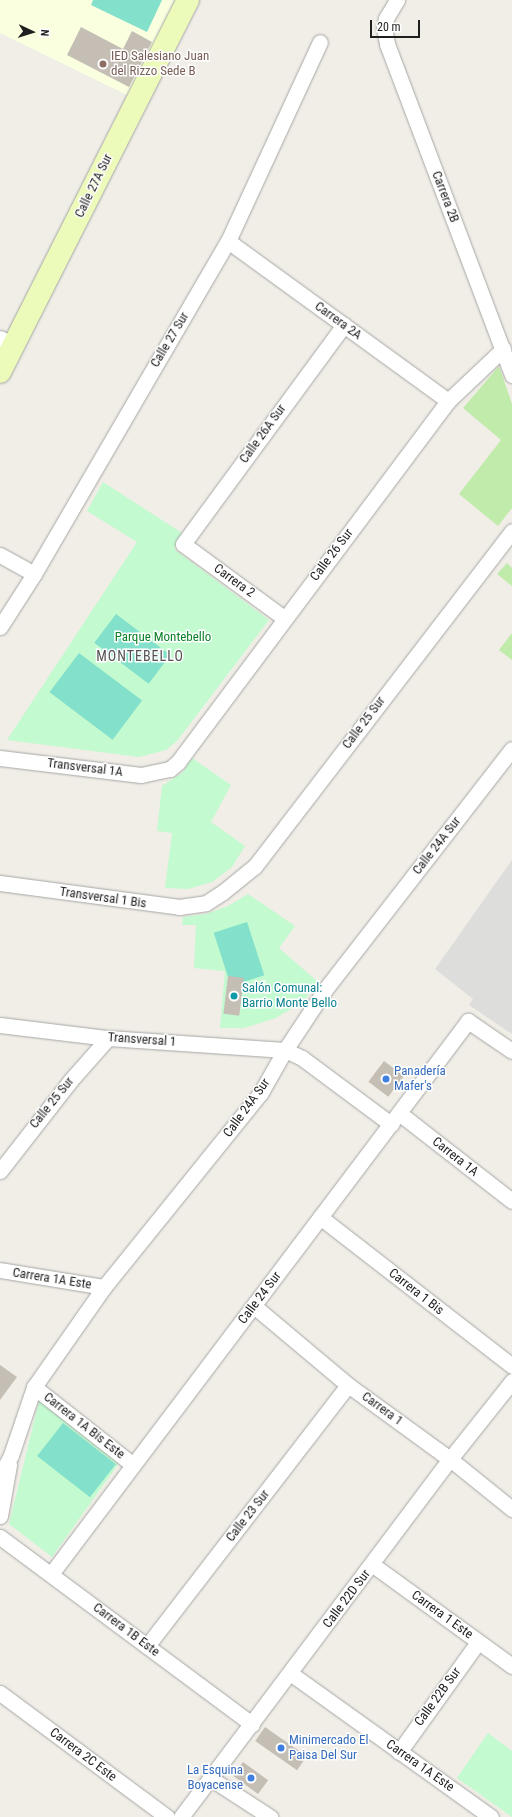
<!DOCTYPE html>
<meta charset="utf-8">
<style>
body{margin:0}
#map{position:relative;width:512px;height:1817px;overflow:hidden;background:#f0eee6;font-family:"Roboto Condensed",sans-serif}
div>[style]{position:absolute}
.residential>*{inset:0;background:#dddddc}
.education>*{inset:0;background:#faffe0}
.grass>*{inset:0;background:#c0ebab}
.park>*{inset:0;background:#c3fad0}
.pitch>*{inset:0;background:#83e0cb;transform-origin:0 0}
.building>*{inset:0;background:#c5beb5;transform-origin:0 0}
.roads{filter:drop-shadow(0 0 1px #a6a6a6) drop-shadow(0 0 1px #a6a6a6)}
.street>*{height:15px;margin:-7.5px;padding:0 7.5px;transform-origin:7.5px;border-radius:7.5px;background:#fff}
.secondary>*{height:22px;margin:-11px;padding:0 11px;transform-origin:11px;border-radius:11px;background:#ecfaba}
.dots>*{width:11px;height:11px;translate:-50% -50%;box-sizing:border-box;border:2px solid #fff;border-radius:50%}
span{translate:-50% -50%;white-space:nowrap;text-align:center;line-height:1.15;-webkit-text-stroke:3px #fff;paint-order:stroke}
.education-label{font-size:13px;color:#785e54}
.left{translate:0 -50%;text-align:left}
.street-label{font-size:13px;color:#1f1f1f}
.park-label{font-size:13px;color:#0b8028}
.culture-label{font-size:13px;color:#0d838f}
.shop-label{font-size:13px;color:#366cbe}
.right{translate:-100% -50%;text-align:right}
.neighbourhood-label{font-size:14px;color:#525252;letter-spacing:1px}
.north{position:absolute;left:12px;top:12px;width:40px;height:40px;-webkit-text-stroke:3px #fff;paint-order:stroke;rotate:94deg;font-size:11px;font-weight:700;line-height:16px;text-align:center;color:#1f1f1f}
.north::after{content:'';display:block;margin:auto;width:14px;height:18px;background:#1f1f1f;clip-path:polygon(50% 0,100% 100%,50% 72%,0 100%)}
.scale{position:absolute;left:370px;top:20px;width:50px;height:18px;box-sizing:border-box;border:2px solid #1f1f1f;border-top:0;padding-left:5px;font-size:12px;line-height:14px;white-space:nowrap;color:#1f1f1f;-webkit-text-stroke:3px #fff;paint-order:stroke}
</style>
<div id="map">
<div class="residential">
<i style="clip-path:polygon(512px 860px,512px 1034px,469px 1005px,473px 999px,435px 969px)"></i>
</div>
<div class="education">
<i style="clip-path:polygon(0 0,177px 0,127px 95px,0 33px)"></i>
</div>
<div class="grass">
<i style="clip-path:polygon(499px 366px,512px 404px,512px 508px,498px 526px,459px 494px,501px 440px,463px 408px)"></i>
<i style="clip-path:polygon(507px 563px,512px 568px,512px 586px,497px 574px)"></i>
<i style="clip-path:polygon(512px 633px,512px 660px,499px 650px)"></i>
</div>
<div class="park">
<i style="clip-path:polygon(103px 482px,182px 533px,174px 549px,269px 620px,177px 741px,166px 750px,139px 757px,7px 740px,137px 542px,87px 511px)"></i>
<i style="clip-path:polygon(192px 758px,231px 785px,211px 822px,245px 846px,232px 867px,212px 882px,188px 889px,165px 888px,172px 833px,157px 831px,162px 786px,183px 772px)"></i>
<i style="clip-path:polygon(248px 894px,295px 926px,279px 948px,317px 981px,304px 1001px,276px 1018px,244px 1028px,220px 1028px,225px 971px,194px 968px,196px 925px,182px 925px,183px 917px,206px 914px,228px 906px)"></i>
<i style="clip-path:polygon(39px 1401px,119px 1463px,52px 1557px,9px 1524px)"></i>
<i style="clip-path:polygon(488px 1733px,512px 1751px,512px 1817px,457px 1778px)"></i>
</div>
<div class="pitch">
<i style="clip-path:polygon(93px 0,162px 0,147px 32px,91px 5px)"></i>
<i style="left:116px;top:614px;width:68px;height:36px;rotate:37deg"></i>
<i style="left:79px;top:653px;width:79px;height:49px;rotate:37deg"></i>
<i style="left:247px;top:922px;width:56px;height:35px;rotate:72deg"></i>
<i style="left:63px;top:1423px;width:67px;height:42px;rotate:38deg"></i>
</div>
<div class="building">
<i style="clip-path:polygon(81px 27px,123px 49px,132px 31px,152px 42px,129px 87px,67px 55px)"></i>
<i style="left:228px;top:976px;width:16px;height:38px;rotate:7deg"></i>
<i style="left:384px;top:1061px;width:25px;height:26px;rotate:37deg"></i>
<i style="clip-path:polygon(0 1365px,17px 1377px,0 1400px)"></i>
<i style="left:265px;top:1727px;width:51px;height:17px;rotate:35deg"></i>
<i style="left:243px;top:1762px;width:31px;height:17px;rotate:36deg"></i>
</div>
<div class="roads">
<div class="street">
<i style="left:397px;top:0;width:21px;rotate:121deg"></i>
<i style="left:386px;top:18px;width:10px;rotate:101deg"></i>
<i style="left:384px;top:28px;width:16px;rotate:79deg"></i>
<i style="left:387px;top:44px;width:354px;rotate:69.3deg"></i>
<i style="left:228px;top:241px;width:272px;rotate:36deg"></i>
<i style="left:0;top:338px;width:16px;rotate:30deg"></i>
<i style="left:0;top:555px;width:39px;rotate:29deg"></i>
<i style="left:284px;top:618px;width:125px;rotate:-143.8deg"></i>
<i style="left:183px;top:544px;width:272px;rotate:-53.7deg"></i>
<i style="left:0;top:627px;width:63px;rotate:-57.3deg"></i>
<i style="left:34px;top:574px;width:385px;rotate:-59.8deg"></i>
<i style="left:228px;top:241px;width:219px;rotate:-65.2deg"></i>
<i style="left:0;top:758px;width:142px;rotate:6.9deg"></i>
<i style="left:141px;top:775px;width:30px;rotate:-12deg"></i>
<i style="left:170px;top:769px;width:11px;rotate:-41deg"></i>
<i style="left:178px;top:762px;width:451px;rotate:-53.2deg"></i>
<i style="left:448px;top:401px;width:76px;rotate:-43.4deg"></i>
<i style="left:0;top:883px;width:181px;rotate:7.6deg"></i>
<i style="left:179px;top:907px;width:27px;rotate:-8deg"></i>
<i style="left:206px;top:903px;width:20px;rotate:-33deg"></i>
<i style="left:223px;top:892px;width:41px;rotate:-39.1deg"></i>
<i style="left:255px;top:866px;width:422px;rotate:-52.5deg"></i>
<i style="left:0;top:1025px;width:109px;rotate:6.9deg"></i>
<i style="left:108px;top:1038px;width:177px;rotate:3.9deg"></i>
<i style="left:285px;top:1050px;width:19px;rotate:25deg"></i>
<i style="left:302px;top:1058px;width:111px;rotate:36.6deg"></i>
<i style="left:399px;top:1113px;width:143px;rotate:37.9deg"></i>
<i style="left:0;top:1171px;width:114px;rotate:-52.1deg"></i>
<i style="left:70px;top:1081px;width:57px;rotate:-48.5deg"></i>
<i style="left:320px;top:1217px;width:243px;rotate:37.8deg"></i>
<i style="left:0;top:1270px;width:105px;rotate:9.3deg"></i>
<i style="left:254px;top:1306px;width:123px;rotate:40deg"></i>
<i style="left:348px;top:1385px;width:126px;rotate:36deg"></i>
<i style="left:450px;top:1459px;width:80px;rotate:38.9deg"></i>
<i style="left:34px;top:1387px;width:126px;rotate:38.2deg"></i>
<i style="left:0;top:1476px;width:24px;rotate:-62deg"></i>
<i style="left:11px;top:1455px;width:72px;rotate:-71.3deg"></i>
<i style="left:34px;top:1387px;width:122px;rotate:-55deg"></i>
<i style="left:104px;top:1287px;width:248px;rotate:-51.1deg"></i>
<i style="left:260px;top:1094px;width:51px;rotate:-60.4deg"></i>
<i style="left:285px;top:1050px;width:71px;rotate:-56.5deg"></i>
<i style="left:324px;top:991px;width:306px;rotate:-52.2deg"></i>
<i style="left:0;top:1516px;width:52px;rotate:-80deg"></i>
<i style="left:0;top:1537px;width:314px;rotate:36.6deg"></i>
<i style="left:373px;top:1565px;width:172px;rotate:36deg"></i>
<i style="left:51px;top:1574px;width:693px;rotate:-52.98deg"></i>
<i style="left:468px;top:1021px;width:53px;rotate:34.3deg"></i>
<i style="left:147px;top:1646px;width:329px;rotate:-52.4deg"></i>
<i style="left:290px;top:1673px;width:247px;rotate:35.6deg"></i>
<i style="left:0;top:1693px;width:208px;rotate:36.6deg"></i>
<i style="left:399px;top:1752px;width:135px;rotate:-54.3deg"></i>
<i style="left:210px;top:1778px;width:72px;rotate:33deg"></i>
<i style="left:181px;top:1817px;width:448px;rotate:-53.1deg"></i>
<i style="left:450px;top:1459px;width:100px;rotate:-51.5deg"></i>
</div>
<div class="secondary">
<i style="left:0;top:372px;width:417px;rotate:-63.2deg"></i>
</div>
</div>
<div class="dots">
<i style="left:103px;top:64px;background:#8d6e63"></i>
<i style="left:234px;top:996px;background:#0f9aa8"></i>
<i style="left:386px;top:1079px;background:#3f7fe0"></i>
<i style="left:281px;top:1748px;background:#3f7fe0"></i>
<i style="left:251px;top:1778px;background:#3f7fe0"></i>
</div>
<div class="education-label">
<span class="left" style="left:111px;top:64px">IED Salesiano Juan<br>del Rizzo Sede B</span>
</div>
<div class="street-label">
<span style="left:94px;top:186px;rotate:-64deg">Calle 27A Sur</span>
<span style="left:445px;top:197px;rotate:69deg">Carrera 2B</span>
<span style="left:338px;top:321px;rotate:36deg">Carrera 2A</span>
<span style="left:170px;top:340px;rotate:-59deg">Calle 27 Sur</span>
<span style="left:263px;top:434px;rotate:-54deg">Calle 26A Sur</span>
<span style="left:332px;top:555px;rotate:-53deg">Calle 26 Sur</span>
<span style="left:234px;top:581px;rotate:36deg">Carrera 2</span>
<span style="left:364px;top:723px;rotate:-53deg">Calle 25 Sur</span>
<span style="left:85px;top:768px;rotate:7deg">Transversal 1A</span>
<span style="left:437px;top:846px;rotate:-52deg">Calle 24A Sur</span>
<span style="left:103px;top:898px;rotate:8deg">Transversal 1 Bis</span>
<span style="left:142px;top:1040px;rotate:4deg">Transversal 1</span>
<span style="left:52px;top:1103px;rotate:-51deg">Calle 25 Sur</span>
<span style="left:247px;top:1108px;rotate:-54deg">Calle 24A Sur</span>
<span style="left:455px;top:1157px;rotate:38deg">Carrera 1A</span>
<span style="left:52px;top:1279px;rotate:9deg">Carrera 1A Este</span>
<span style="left:416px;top:1292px;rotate:38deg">Carrera 1 Bis</span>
<span style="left:260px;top:1298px;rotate:-53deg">Calle 24 Sur</span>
<span style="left:382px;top:1409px;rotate:36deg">Carrera 1</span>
<span style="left:84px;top:1426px;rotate:38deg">Carrera 1A Bis Este</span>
<span style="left:248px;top:1516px;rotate:-52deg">Calle 23 Sur</span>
<span style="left:347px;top:1599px;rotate:-53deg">Calle 22D Sur</span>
<span style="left:442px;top:1615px;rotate:36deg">Carrera 1 Este</span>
<span style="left:126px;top:1630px;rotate:37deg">Carrera 1B Este</span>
<span style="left:438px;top:1697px;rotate:-54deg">Calle 22B Sur</span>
<span style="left:83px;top:1755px;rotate:37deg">Carrera 2C Este</span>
<span style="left:420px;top:1766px;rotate:35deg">Carrera 1A Este</span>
</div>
<div class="park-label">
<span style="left:163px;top:637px">Parque Montebello</span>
</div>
<div class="culture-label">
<span class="left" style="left:242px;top:996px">Salón Comunal:<br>Barrio Monte Bello</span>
</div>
<div class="shop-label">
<span class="left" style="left:394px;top:1079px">Panadería<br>Mafer's</span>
<span class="left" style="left:289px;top:1748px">Minimercado El<br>Paisa Del Sur</span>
<span class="right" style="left:243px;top:1778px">La Esquina<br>Boyacense</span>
</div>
<div class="neighbourhood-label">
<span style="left:140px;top:656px">MONTEBELLO</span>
</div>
<div class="north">N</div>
<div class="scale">20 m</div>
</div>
